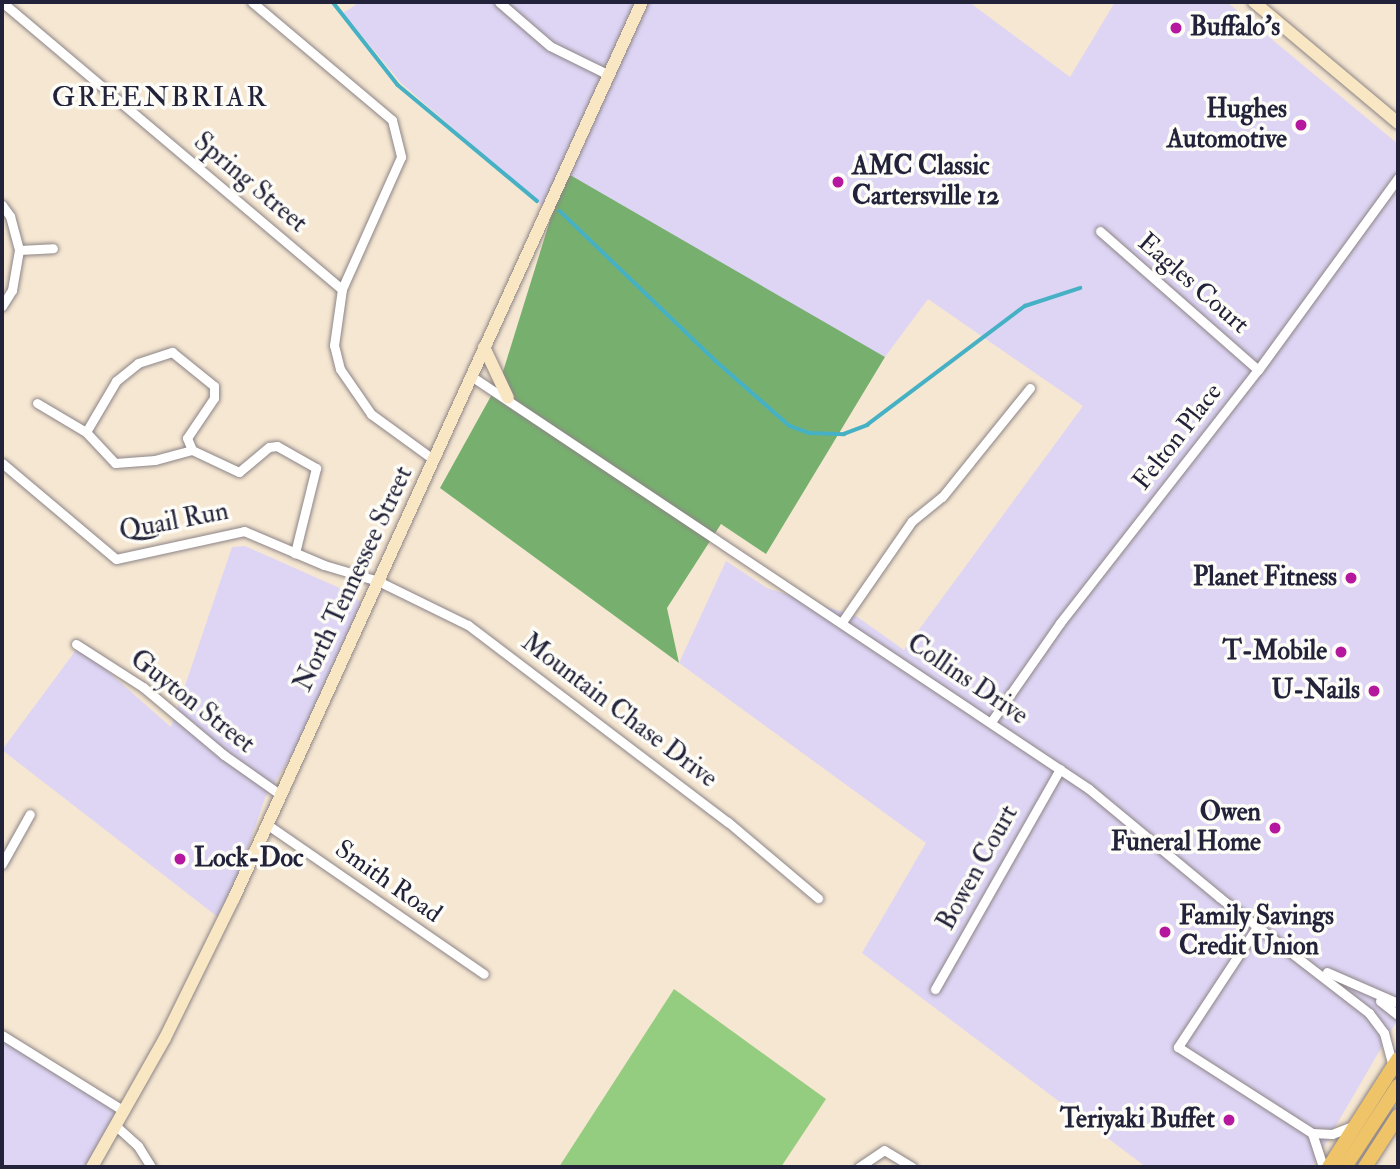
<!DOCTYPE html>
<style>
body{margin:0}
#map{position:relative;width:1400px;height:1169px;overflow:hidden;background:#f6e7d2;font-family:"IM FELL Double Pica",serif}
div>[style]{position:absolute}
.built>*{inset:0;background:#ded5f5}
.green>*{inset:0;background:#94cc80}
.forest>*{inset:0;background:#77b06e}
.stream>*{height:3.5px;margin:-1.75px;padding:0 1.75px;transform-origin:1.75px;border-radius:1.75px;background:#46b1c4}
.roads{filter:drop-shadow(0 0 2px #8c8486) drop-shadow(0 0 2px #8c8486)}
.street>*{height:9px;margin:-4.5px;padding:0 4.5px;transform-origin:4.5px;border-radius:4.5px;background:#fff}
.secondary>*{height:12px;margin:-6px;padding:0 6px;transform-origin:6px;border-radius:6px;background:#f9e7c3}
.primary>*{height:14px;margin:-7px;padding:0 7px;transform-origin:7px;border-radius:7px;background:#efc469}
.dots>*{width:19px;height:19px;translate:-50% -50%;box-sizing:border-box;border:4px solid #fdfcf7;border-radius:50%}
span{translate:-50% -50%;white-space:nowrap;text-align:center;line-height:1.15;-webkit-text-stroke:7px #fdfcf7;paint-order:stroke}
.poi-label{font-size:26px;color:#22223b;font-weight:700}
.left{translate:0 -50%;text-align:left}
.right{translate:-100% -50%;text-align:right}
.street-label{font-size:26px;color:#22223b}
.neighbourhood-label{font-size:28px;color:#22223b;letter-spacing:2px}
.frame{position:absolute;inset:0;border:4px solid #22223b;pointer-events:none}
</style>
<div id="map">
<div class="built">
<i style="clip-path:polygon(360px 2px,969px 2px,1070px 77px,1115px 2px,1227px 2px,1398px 144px,1398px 1019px,1312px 1167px,1146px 1167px,862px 953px,926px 843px,679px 663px,726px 561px,767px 588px,856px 616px,904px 650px,1083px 406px,928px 299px,885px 357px,560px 185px,547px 210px,401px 83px,343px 13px)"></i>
<i style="clip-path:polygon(245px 546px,351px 593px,366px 607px,316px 716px,265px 798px,223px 921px,2px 750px,79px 646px,171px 727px,232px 547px)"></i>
<i style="clip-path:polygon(2px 1035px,124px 1111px,92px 1167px,2px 1167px)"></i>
</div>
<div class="green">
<i style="clip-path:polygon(674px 989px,826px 1099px,781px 1167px,559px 1167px)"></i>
</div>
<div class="forest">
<i style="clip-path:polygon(565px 172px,885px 357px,766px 554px,721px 524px,667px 608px,679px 663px,440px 488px,501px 378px)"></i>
</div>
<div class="stream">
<i style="left:333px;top:2px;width:105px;rotate:51.9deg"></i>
<i style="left:398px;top:85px;width:181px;rotate:39.8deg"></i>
<i style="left:560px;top:211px;width:216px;rotate:43.9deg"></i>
<i style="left:716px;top:361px;width:98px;rotate:41.3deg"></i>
<i style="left:790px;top:426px;width:20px;rotate:20deg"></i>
<i style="left:809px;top:433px;width:35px;rotate:2deg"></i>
<i style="left:844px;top:434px;width:25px;rotate:-21deg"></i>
<i style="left:867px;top:425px;width:198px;rotate:-37deg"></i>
<i style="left:1025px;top:306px;width:58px;rotate:-18.1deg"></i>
</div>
<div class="roads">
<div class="street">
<i style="left:2px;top:2px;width:445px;rotate:40.2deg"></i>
<i style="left:252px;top:2px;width:183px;rotate:40.1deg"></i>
<i style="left:392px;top:120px;width:38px;rotate:76deg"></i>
<i style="left:401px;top:157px;width:145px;rotate:114.1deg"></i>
<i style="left:342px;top:289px;width:57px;rotate:98.1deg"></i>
<i style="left:334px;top:345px;width:25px;rotate:76deg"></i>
<i style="left:340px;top:369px;width:55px;rotate:55.4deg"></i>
<i style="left:371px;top:414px;width:78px;rotate:36.1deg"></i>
<i style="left:499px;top:2px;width:67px;rotate:40.8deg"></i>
<i style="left:550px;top:46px;width:66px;rotate:26.2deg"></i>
<i style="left:2px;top:205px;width:14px;rotate:54deg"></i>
<i style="left:10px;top:216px;width:35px;rotate:75deg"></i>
<i style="left:19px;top:250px;width:41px;rotate:99.9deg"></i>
<i style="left:12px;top:290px;width:19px;rotate:122deg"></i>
<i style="left:1100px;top:231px;width:210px;rotate:41.3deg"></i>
<i style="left:19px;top:250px;width:34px;rotate:-3deg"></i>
<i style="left:471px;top:376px;width:743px;rotate:33.75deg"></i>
<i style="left:1089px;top:789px;width:169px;rotate:39.7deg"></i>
<i style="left:1219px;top:897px;width:190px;rotate:37.7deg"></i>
<i style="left:1369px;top:1013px;width:25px;rotate:53deg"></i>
<i style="left:1384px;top:1033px;width:35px;rotate:75deg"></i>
<i style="left:37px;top:403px;width:57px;rotate:30.6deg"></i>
<i style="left:192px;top:450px;width:38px;rotate:165deg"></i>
<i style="left:155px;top:460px;width:40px;rotate:175.7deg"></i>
<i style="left:115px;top:463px;width:42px;rotate:-133.1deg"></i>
<i style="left:86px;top:432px;width:59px;rotate:-59.5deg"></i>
<i style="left:116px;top:381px;width:28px;rotate:-39deg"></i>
<i style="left:138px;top:363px;width:36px;rotate:-18deg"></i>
<i style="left:172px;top:352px;width:54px;rotate:39deg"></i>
<i style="left:214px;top:386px;width:12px;rotate:90deg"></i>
<i style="left:214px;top:398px;width:48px;rotate:124deg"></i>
<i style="left:187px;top:438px;width:13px;rotate:67deg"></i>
<i style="left:192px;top:450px;width:52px;rotate:25.1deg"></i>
<i style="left:239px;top:472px;width:39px;rotate:-40deg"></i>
<i style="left:269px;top:447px;width:8px;rotate:-7deg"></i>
<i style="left:277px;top:446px;width:45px;rotate:29.4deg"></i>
<i style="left:316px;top:468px;width:88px;rotate:103.9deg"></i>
<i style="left:2px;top:463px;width:149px;rotate:40.1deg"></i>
<i style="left:116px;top:559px;width:131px;rotate:-12.3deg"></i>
<i style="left:244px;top:531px;width:87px;rotate:23deg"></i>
<i style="left:324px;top:565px;width:56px;rotate:16.5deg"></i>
<i style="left:378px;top:581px;width:100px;rotate:26.1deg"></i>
<i style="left:468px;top:625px;width:326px;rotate:37.2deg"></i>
<i style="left:728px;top:822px;width:118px;rotate:40.2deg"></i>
<i style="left:842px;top:622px;width:123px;rotate:-55.3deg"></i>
<i style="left:912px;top:521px;width:38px;rotate:-39deg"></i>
<i style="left:942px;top:497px;width:140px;rotate:-51.1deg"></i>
<i style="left:76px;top:644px;width:80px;rotate:32.7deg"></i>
<i style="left:143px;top:687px;width:106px;rotate:40deg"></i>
<i style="left:224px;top:755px;width:70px;rotate:35.1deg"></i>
<i style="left:991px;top:722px;width:121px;rotate:-55.1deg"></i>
<i style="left:1060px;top:623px;width:321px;rotate:-52deg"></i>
<i style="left:1258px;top:370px;width:238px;rotate:-53.9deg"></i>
<i style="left:268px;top:825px;width:262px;rotate:34.6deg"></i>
<i style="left:2px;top:864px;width:57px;rotate:-60.8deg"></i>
<i style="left:1257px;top:927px;width:144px;rotate:123.4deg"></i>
<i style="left:1178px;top:1047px;width:159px;rotate:32.7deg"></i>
<i style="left:1312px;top:1133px;width:20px;rotate:3deg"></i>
<i style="left:1332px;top:1134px;width:25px;rotate:-21deg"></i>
<i style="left:1327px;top:972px;width:77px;rotate:23.6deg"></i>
<i style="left:935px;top:989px;width:253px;rotate:-60.4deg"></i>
<i style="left:1380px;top:1001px;width:23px;rotate:38deg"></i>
<i style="left:2px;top:1035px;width:144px;rotate:31.9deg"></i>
<i style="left:116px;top:1126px;width:30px;rotate:42deg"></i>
<i style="left:138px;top:1146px;width:25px;rotate:58deg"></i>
<i style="left:1312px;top:1133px;width:36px;rotate:72deg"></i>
<i style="left:859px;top:1167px;width:30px;rotate:-34deg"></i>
<i style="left:884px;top:1150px;width:33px;rotate:31deg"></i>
</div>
<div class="secondary">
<i style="left:1254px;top:2px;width:188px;rotate:40deg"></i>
<i style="left:484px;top:347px;width:56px;rotate:64.8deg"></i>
<i style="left:92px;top:1167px;width:148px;rotate:-60.5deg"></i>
<i style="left:165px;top:1038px;width:156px;rotate:-63.8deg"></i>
<i style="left:234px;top:898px;width:985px;rotate:-65.52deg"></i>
</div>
<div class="primary">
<i style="left:1329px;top:1167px;width:128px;rotate:-57.4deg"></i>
<i style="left:1345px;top:1167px;width:97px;rotate:-56.8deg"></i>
<i style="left:1365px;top:1167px;width:61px;rotate:-57.1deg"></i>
</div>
</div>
<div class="dots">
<i style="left:1176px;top:28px;background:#b5179e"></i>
<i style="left:1301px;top:125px;background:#b5179e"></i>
<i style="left:838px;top:182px;background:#b5179e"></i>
<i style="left:1351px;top:578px;background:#b5179e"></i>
<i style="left:1341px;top:652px;background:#b5179e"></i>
<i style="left:1374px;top:691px;background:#b5179e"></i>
<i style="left:1275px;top:828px;background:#b5179e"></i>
<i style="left:180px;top:859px;background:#b5179e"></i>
<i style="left:1165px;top:932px;background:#b5179e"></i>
<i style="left:1229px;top:1120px;background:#b5179e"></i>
</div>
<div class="poi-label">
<span class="left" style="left:1190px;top:28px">Buffalo's</span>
<span class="right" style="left:1287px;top:125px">Hughes<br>Automotive</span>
<span class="left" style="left:852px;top:182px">AMC Classic<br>Cartersville 12</span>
<span class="right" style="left:1337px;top:578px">Planet Fitness</span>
<span class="right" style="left:1327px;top:652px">T-Mobile</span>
<span class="right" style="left:1360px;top:691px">U-Nails</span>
<span class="right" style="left:1261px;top:828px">Owen<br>Funeral Home</span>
<span class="left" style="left:194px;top:859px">Lock-Doc</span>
<span class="left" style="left:1179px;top:932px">Family Savings<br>Credit Union</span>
<span class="right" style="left:1215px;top:1120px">Teriyaki Buffet</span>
</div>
<div class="street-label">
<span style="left:250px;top:183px;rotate:40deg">Spring Street</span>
<span style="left:1193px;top:284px;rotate:41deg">Eagles Court</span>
<span style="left:1178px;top:437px;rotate:-52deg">Felton Place</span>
<span style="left:174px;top:522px;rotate:-11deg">Quail Run</span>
<span style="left:354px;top:579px;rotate:-65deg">North Tennessee Street</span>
<span style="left:967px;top:680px;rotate:34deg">Collins Drive</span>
<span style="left:192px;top:702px;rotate:38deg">Guyton Street</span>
<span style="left:619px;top:711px;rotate:37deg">Mountain Chase Drive</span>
<span style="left:978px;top:868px;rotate:-61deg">Bowen Court</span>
<span style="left:388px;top:882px;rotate:35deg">Smith Road</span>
</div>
<div class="neighbourhood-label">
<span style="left:160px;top:98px">GREENBRIAR</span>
</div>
<div class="frame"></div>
</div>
